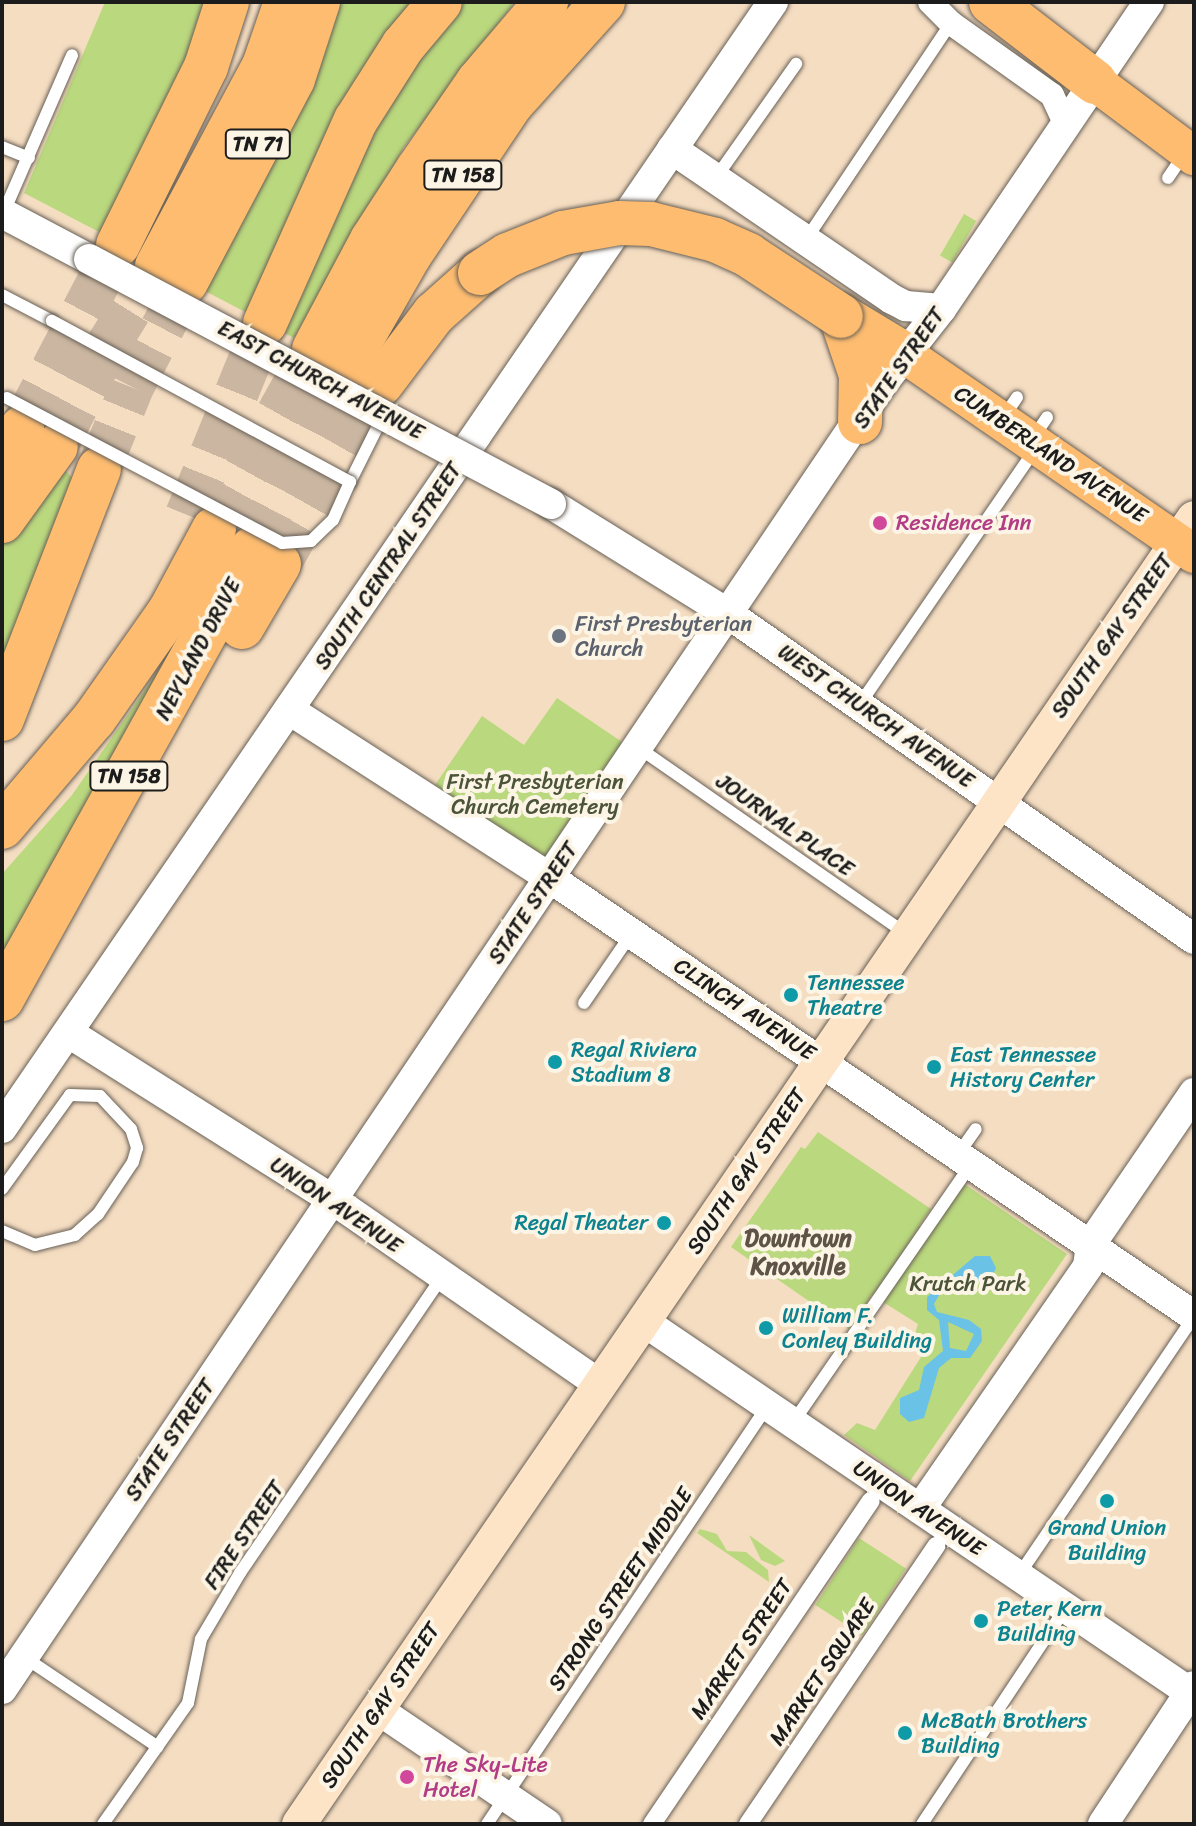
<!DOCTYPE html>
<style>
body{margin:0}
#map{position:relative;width:1196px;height:1826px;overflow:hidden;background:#f5ddc2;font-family:Sriracha,sans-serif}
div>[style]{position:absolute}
.green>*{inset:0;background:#bad87e;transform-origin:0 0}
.water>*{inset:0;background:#6ac2e7}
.motorway-tunnel>*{height:44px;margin-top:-22px;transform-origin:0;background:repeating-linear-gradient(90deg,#cab6a1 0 44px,transparent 0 66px)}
.roads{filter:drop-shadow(0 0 2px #686056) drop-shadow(0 0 2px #686056)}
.service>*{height:12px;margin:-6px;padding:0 6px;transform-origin:6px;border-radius:6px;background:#fff}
.pedestrian>*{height:18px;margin:-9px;padding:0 9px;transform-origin:9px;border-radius:9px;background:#fff}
.minor>*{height:24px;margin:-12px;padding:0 12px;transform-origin:12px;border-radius:12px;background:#fff}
.tertiary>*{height:30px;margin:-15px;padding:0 15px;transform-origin:15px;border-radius:15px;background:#fff}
.secondary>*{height:34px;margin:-17px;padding:0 17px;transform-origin:17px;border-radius:17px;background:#fee4c6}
.primary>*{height:38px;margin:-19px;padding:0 19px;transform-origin:19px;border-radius:19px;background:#fdbc70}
.motorway>*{height:44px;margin:-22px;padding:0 22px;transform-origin:22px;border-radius:22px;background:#fdbc70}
.bridges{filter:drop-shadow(0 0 2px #686056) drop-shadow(0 0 2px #686056)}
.service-bridge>*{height:12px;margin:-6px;padding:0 6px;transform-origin:6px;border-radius:6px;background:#fff}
.tertiary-bridge>*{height:30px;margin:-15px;padding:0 15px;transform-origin:15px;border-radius:15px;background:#fff}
.motorway-bridge>*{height:44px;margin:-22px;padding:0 22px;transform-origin:22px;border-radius:22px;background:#fdbc70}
.dots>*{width:22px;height:22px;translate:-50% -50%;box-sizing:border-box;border:4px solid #fcf5e5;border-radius:50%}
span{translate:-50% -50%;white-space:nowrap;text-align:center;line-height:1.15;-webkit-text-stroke:8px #fcf5e5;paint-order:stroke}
.shield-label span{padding:2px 6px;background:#fcf5e5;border:2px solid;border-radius:6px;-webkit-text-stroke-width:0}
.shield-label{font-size:20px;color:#1c1c1c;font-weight:700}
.street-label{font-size:22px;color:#1c1c1c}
.hotel-label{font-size:22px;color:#b23c85}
.left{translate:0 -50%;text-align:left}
.worship-label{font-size:22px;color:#5b616d}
.park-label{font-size:22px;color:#4b5439}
.culture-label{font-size:22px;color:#0d838f}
.right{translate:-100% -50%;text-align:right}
.neighbourhood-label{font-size:24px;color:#5f5347;font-weight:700}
.frame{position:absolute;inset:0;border:4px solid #1c1c1c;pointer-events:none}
</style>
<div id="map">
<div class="green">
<i style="clip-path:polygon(105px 2px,207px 2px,187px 64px,101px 233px,24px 193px)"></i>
<i style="clip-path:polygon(340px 2px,420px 2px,251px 315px,205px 291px,309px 92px)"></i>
<i style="clip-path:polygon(464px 2px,515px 2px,404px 147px,294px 338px,277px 329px,357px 150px,432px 32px)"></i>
<i style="left:964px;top:214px;width:14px;height:48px;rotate:30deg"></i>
<i style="clip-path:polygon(57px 461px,74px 480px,2px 682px,2px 537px)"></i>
<i style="clip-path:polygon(181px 638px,2px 959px,2px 874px,72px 795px)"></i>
<i style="clip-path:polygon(557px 698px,628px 746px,549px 863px,435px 785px,482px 716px,524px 745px)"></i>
<i style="clip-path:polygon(818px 1132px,931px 1209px,919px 1226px,929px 1234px,963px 1183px,1067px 1254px,910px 1481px,844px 1435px,857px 1423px,875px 1430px,926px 1349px,914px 1337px,918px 1324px,872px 1295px,849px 1329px,731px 1247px,801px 1147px,805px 1149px)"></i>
<i style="clip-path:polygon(700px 1529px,717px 1534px,727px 1551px,746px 1552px,768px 1570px,769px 1582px,697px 1533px)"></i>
<i style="clip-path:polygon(749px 1535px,785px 1561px,775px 1566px,761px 1560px)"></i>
<i style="left:859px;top:1538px;width:56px;height:80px;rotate:33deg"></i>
</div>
<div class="water">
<i style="clip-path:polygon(evenodd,975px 1256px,990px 1256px,996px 1268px,992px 1277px,941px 1292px,934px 1304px,937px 1312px,969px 1320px,981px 1329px,982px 1341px,970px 1358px,951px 1358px,939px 1368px,924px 1418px,909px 1422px,900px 1414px,900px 1398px,919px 1390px,924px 1367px,943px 1351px,939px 1320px,927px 1310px,927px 1297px,975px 1256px,948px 1322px,974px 1334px,966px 1351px,950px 1348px,948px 1322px)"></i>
</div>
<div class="motorway-tunnel">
<i style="left:22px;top:428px;width:207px;rotate:-62.3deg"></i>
<i style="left:56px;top:446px;width:110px;rotate:-63deg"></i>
<i style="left:106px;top:348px;width:97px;rotate:-58.1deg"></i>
<i style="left:99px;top:469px;width:88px;rotate:-68.1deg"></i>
<i style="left:132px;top:387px;width:118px;rotate:-62.8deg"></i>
<i style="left:187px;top:515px;width:207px;rotate:-67.9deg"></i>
<i style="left:214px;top:529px;width:206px;rotate:-60.9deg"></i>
<i style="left:252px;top:549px;width:206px;rotate:-62.8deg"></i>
<i style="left:279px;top:564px;width:207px;rotate:-60.5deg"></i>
</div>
<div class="roads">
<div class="service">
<i style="left:2px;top:147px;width:29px;rotate:22deg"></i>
<i style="left:1168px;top:178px;width:29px;rotate:-56deg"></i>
<i style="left:715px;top:179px;width:141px;rotate:-54.8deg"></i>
<i style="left:3px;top:214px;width:173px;rotate:-66.5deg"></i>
<i style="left:805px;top:241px;width:262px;rotate:-56.2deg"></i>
<i style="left:2px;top:295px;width:56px;rotate:27.5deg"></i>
<i style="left:1003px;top:418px;width:25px;rotate:-56deg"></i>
<i style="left:1033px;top:438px;width:25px;rotate:-56deg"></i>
<i style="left:350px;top:482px;width:76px;rotate:-63.4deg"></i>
<i style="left:860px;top:704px;width:309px;rotate:-55.5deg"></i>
<i style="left:639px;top:748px;width:324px;rotate:34.8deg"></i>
<i style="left:584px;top:1003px;width:85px;rotate:-55.6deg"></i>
<i style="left:959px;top:1153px;width:29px;rotate:-55deg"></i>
<i style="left:2px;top:1189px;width:116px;rotate:-54.1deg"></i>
<i style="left:70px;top:1095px;width:30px;rotate:2deg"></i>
<i style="left:100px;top:1096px;width:45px;rotate:46.8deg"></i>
<i style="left:131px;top:1129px;width:20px;rotate:72deg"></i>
<i style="left:137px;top:1148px;width:15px;rotate:106deg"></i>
<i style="left:133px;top:1162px;width:63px;rotate:123.9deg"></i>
<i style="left:98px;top:1214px;width:31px;rotate:138deg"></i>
<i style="left:75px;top:1235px;width:41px;rotate:166deg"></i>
<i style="left:35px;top:1245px;width:36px;rotate:-157deg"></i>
<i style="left:794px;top:1421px;width:312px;rotate:-55.4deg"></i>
<i style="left:1019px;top:1575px;width:312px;rotate:-55.9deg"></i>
<i style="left:24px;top:1657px;width:161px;rotate:33.9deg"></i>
<i style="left:103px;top:1824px;width:148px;rotate:-54.9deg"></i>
<i style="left:188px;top:1703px;width:65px;rotate:-78.5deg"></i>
<i style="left:201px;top:1639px;width:77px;rotate:-59.4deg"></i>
<i style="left:240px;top:1573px;width:358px;rotate:-55.7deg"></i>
<i style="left:487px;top:1824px;width:505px;rotate:-56.15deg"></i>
<i style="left:922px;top:1824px;width:260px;rotate:-56.4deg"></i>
</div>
<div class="pedestrian">
<i style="left:652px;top:1824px;width:390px;rotate:-55.9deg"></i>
<i style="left:748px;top:1824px;width:336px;rotate:-55.9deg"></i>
</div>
<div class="minor">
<i style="left:930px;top:2px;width:30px;rotate:45deg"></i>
<i style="left:951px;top:23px;width:124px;rotate:35.5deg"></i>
<i style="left:1052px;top:95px;width:33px;rotate:65deg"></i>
</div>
<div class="tertiary">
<i style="left:672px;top:149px;width:266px;rotate:34.3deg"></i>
<i style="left:892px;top:299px;width:16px;rotate:27deg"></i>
<i style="left:906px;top:306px;width:35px;rotate:5deg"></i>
<i style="left:2px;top:213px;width:98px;rotate:27.9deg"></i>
<i style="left:551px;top:504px;width:211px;rotate:31.8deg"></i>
<i style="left:730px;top:615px;width:566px;rotate:34.93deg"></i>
<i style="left:291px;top:711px;width:308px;rotate:32.8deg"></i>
<i style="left:550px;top:878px;width:779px;rotate:34.22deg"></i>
<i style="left:69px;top:1033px;width:311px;rotate:32.3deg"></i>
<i style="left:332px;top:1199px;width:325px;rotate:34.7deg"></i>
<i style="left:2px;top:1128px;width:1365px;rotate:-55.6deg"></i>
<i style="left:643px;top:1321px;width:666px;rotate:34.17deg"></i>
<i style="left:920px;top:1509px;width:295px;rotate:-55.3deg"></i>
<i style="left:1088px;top:1266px;width:22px;rotate:-82deg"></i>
<i style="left:1091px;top:1244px;width:183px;rotate:-55.7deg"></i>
<i style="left:2px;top:1689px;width:1575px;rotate:-56deg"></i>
<i style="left:883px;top:383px;width:94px;rotate:-51.9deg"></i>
<i style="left:941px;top:309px;width:371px;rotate:-55.9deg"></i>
<i style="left:377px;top:1709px;width:205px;rotate:34.1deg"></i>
<i style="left:1103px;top:1824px;width:165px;rotate:-56.6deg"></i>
</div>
<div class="secondary">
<i style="left:299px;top:1824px;width:1583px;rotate:-55.58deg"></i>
</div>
<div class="primary">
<i style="left:1095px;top:82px;width:124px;rotate:36.8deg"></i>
<i style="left:907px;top:356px;width:349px;rotate:34.6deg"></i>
</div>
<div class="motorway">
<i style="left:991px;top:2px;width:131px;rotate:37.6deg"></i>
<i style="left:118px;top:245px;width:199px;rotate:-63.7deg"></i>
<i style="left:206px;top:67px;width:68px;rotate:-72.1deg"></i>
<i style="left:157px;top:266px;width:227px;rotate:-61.9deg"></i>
<i style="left:264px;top:66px;width:68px;rotate:-71deg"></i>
<i style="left:186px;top:282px;width:229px;rotate:-62.2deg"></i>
<i style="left:293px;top:79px;width:81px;rotate:-72deg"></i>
<i style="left:841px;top:316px;width:62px;rotate:71.3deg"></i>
<i style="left:861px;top:375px;width:47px;rotate:91.2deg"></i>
<i style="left:841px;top:316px;width:77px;rotate:31.2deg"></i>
<i style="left:265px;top:323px;width:222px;rotate:-65.9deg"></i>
<i style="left:356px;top:120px;width:88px;rotate:-57.6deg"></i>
<i style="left:403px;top:46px;width:57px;rotate:-49.9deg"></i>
<i style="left:314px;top:349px;width:123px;rotate:-62deg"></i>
<i style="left:372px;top:240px;width:85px;rotate:-57.1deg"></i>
<i style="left:418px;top:169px;width:106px;rotate:-55.4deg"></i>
<i style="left:478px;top:82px;width:105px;rotate:-49.6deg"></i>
<i style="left:346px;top:366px;width:127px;rotate:-60.2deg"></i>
<i style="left:409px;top:256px;width:184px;rotate:-56.1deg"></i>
<i style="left:512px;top:103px;width:136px;rotate:-48deg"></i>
<i style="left:381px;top:384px;width:88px;rotate:-52.9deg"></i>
<i style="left:434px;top:314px;width:62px;rotate:-41.7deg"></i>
<i style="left:2px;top:460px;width:38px;rotate:-58deg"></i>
<i style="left:2px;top:521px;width:92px;rotate:-54.2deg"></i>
<i style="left:242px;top:627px;width:73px;rotate:-59.6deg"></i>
<i style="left:2px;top:719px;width:268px;rotate:-68.8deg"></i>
<i style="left:2px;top:827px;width:142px;rotate:-49.6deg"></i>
<i style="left:94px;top:719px;width:132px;rotate:-54.9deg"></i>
<i style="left:170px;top:611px;width:93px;rotate:-61.8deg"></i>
<i style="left:2px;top:999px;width:515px;rotate:-60.95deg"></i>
</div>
</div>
<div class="bridges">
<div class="service-bridge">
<i style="left:7px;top:398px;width:311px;rotate:27.8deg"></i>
<i style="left:282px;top:543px;width:29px;rotate:-4deg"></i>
<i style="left:311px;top:541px;width:30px;rotate:-44deg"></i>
<i style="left:333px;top:520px;width:42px;rotate:-65.9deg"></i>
<i style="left:350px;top:482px;width:339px;rotate:-151.6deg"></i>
</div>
<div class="tertiary-bridge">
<i style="left:89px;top:259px;width:523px;rotate:27.94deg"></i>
</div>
<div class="motorway-bridge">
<i style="left:480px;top:273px;width:33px;rotate:-33deg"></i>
<i style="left:508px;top:255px;width:59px;rotate:-21.8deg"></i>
<i style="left:563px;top:233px;width:58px;rotate:-10deg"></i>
<i style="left:620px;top:223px;width:31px;rotate:2deg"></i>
<i style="left:651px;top:224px;width:66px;rotate:14deg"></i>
<i style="left:715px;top:240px;width:36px;rotate:24deg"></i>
<i style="left:748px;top:255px;width:111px;rotate:33.3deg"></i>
</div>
</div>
<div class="dots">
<i style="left:880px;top:523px;background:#d1479c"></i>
<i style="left:559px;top:636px;background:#6b7280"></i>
<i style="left:791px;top:995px;background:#0f9aa8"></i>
<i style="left:555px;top:1062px;background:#0f9aa8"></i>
<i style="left:934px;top:1067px;background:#0f9aa8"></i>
<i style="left:664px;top:1223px;background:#0f9aa8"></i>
<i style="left:766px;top:1328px;background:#0f9aa8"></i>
<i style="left:1107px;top:1501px;background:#0f9aa8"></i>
<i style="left:981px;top:1621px;background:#0f9aa8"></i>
<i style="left:905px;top:1733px;background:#0f9aa8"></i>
<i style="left:407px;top:1777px;background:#d1479c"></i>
</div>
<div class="shield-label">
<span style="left:258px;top:144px">TN 71</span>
<span style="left:463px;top:175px">TN 158</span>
<span style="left:129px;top:776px">TN 158</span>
</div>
<div class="street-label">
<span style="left:899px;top:368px;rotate:-55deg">STATE STREET</span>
<span style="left:321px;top:380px;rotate:28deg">EAST CHURCH AVENUE</span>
<span style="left:1051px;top:454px;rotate:34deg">CUMBERLAND AVENUE</span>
<span style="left:388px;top:566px;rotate:-56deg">SOUTH CENTRAL STREET</span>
<span style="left:1112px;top:636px;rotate:-55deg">SOUTH GAY STREET</span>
<span style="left:198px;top:649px;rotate:-62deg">NEYLAND DRIVE</span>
<span style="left:876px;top:716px;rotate:35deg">WEST CHURCH AVENUE</span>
<span style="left:785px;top:825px;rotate:35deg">JOURNAL PLACE</span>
<span style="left:533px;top:903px;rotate:-56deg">STATE STREET</span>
<span style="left:745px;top:1009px;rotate:34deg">CLINCH AVENUE</span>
<span style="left:746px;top:1171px;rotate:-56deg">SOUTH GAY STREET</span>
<span style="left:336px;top:1205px;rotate:34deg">UNION AVENUE</span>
<span style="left:170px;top:1440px;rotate:-56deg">STATE STREET</span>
<span style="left:919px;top:1508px;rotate:34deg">UNION AVENUE</span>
<span style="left:244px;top:1535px;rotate:-56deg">FIRE STREET</span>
<span style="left:620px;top:1589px;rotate:-56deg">STRONG STREET MIDDLE</span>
<span style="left:741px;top:1649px;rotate:-56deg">MARKET STREET</span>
<span style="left:822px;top:1672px;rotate:-56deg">MARKET SQUARE</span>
<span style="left:380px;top:1705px;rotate:-56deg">SOUTH GAY STREET</span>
</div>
<div class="hotel-label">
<span class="left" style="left:896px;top:523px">Residence Inn</span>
<span class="left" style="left:423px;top:1777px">The Sky-Lite<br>Hotel</span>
</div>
<div class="worship-label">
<span class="left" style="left:575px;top:636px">First Presbyterian<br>Church</span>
</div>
<div class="park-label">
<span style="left:535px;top:794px">First Presbyterian<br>Church Cemetery</span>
<span style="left:968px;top:1284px">Krutch Park</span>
</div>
<div class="culture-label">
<span class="left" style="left:807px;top:995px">Tennessee<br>Theatre</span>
<span class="left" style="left:571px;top:1062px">Regal Riviera<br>Stadium 8</span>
<span class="left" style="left:950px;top:1067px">East Tennessee<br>History Center</span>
<span class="right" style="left:648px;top:1223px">Regal Theater</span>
<span class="left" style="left:782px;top:1328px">William F.<br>Conley Building</span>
<span style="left:1107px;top:1540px">Grand Union<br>Building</span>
<span class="left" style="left:997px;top:1621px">Peter Kern<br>Building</span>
<span class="left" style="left:921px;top:1733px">McBath Brothers<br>Building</span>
</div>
<div class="neighbourhood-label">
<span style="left:798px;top:1253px">Downtown<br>Knoxville</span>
</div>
<div class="frame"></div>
</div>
